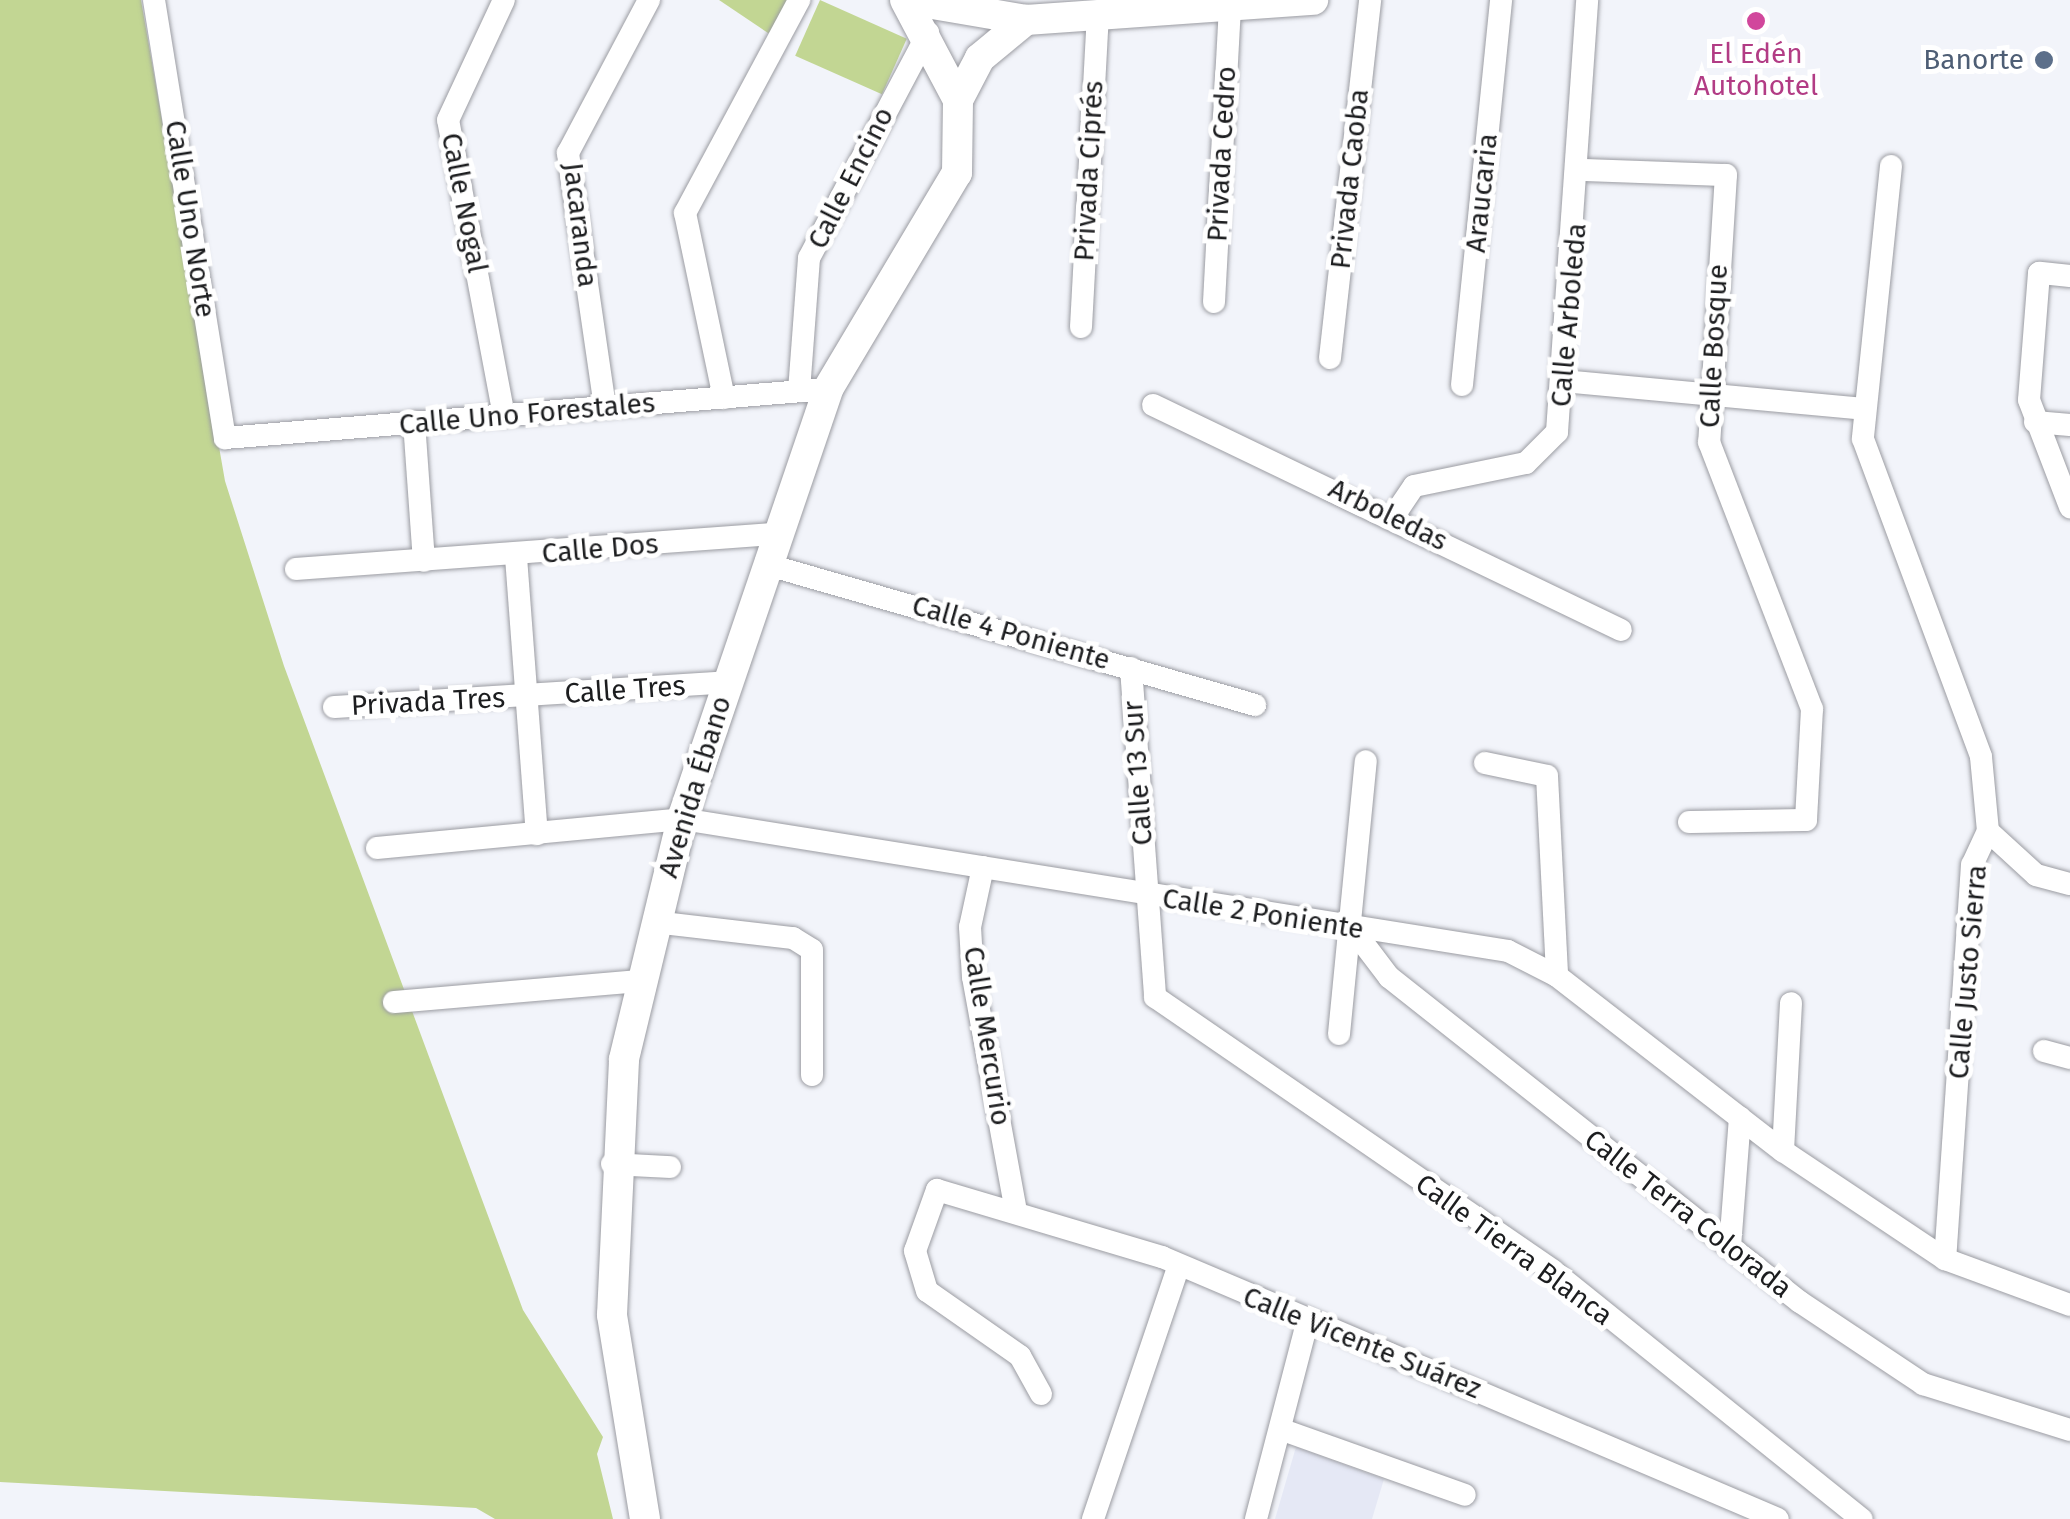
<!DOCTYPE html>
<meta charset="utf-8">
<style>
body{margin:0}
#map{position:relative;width:2070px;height:1519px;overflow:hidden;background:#f2f4fa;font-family:"Fira Sans",sans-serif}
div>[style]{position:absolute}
.built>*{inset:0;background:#e5e8f5}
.green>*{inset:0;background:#c2d693;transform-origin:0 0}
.roads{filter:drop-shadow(0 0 2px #9b9ca2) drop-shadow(0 0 2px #9b9ca2)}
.minor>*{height:22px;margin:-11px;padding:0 11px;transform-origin:11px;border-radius:11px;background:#fff}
.secondary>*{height:30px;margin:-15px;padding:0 15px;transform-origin:15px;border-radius:15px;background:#fff}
.dots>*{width:28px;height:28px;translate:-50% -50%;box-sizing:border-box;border:5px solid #fff;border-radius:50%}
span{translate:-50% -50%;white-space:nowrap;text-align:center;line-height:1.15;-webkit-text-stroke:10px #fff;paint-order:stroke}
.hotel-label{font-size:28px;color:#b23c85}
.service-label{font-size:28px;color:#4e5e75}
.right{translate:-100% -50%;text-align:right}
.street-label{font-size:28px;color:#1c1d1f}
</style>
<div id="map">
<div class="built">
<i style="clip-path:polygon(1296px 1447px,1384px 1479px,1372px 1519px,1275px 1519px)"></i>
</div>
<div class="green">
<i style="clip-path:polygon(0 0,141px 0,225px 481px,284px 666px,523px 1310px,603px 1437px,597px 1454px,613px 1519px,495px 1519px,476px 1508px,0 1482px)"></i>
<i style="clip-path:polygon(719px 0,792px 0,771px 35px)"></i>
<i style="left:820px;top:0;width:95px;height:61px;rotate:24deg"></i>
</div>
<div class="roads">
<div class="minor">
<i style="left:154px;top:0;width:444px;rotate:80.8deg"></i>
<i style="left:225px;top:438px;width:605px;rotate:-4.65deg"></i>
<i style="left:1891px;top:166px;width:274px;rotate:95.9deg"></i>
<i style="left:1863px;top:439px;width:339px;rotate:69.6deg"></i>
<i style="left:1981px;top:757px;width:74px;rotate:84.6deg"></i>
<i style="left:1988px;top:831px;width:38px;rotate:115deg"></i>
<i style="left:1972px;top:865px;width:395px;rotate:93.9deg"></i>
<i style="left:1582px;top:170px;width:144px;rotate:2deg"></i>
<i style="left:1726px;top:175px;width:268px;rotate:93.6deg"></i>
<i style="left:1709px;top:442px;width:286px;rotate:68.9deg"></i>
<i style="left:1812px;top:709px;width:111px;rotate:93.1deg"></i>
<i style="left:1806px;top:820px;width:117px;rotate:179deg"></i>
<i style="left:2070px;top:276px;width:31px;rotate:-174deg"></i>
<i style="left:2039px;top:273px;width:127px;rotate:94.5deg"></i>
<i style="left:2029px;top:400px;width:115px;rotate:69deg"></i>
<i style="left:1214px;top:302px;width:297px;rotate:-86.9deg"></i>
<i style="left:1081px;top:327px;width:313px;rotate:-86.9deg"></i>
<i style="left:1330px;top:358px;width:360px;rotate:-83.6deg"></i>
<i style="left:1563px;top:381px;width:302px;rotate:5.3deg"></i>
<i style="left:1462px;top:385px;width:387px;rotate:-84.2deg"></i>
<i style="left:799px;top:391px;width:133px;rotate:-85.7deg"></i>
<i style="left:809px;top:258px;width:255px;rotate:-62.1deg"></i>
<i style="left:724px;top:398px;width:189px;rotate:-101.9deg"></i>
<i style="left:685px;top:213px;width:242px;rotate:-61.8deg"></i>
<i style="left:1153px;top:405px;width:519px;rotate:25.68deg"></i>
<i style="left:605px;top:407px;width:257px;rotate:-98.3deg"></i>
<i style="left:568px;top:153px;width:173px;rotate:-62.1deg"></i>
<i style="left:504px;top:416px;width:301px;rotate:-100.7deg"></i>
<i style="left:448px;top:120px;width:132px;rotate:-65deg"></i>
<i style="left:414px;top:422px;width:139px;rotate:85.9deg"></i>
<i style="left:2035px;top:422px;width:35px;rotate:5deg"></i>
<i style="left:1393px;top:517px;width:37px;rotate:-56deg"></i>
<i style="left:1414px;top:486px;width:114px;rotate:-11.6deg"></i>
<i style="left:1526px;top:463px;width:44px;rotate:-45deg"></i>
<i style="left:1557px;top:432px;width:433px;rotate:-86deg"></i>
<i style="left:516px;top:557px;width:278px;rotate:85.7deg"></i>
<i style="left:765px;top:564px;width:510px;rotate:16.05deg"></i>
<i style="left:296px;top:569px;width:481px;rotate:-4.2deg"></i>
<i style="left:1131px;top:668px;width:330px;rotate:85.8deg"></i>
<i style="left:1155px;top:997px;width:483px;rotate:34.5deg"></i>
<i style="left:1553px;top:1271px;width:396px;rotate:38.8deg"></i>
<i style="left:334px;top:707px;width:395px;rotate:-3.6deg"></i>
<i style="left:1485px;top:763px;width:63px;rotate:11.8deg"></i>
<i style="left:1547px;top:776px;width:200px;rotate:87.1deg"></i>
<i style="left:1988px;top:831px;width:65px;rotate:42.5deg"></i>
<i style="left:2036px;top:875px;width:35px;rotate:15deg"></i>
<i style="left:377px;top:848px;width:306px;rotate:-5.4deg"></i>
<i style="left:682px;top:819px;width:836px;rotate:9.08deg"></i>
<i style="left:1508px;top:951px;width:55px;rotate:27deg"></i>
<i style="left:1557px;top:976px;width:286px;rotate:37.8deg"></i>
<i style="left:1783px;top:1151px;width:195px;rotate:33.7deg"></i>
<i style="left:1945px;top:1259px;width:133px;rotate:20.2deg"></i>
<i style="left:983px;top:867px;width:61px;rotate:102.2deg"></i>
<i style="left:970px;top:927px;width:50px;rotate:86.6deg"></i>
<i style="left:973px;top:977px;width:233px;rotate:79.6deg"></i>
<i style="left:654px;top:922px;width:140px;rotate:6.6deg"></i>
<i style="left:793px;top:938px;width:22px;rotate:32deg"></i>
<i style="left:812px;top:950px;width:125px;rotate:90deg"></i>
<i style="left:1351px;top:927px;width:63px;rotate:52.8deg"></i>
<i style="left:1389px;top:977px;width:524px;rotate:38.34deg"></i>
<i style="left:1800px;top:1302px;width:148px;rotate:33.7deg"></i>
<i style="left:1923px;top:1384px;width:154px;rotate:17.4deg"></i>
<i style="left:394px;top:1002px;width:247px;rotate:-4.9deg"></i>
<i style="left:1339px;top:1034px;width:274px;rotate:-84.4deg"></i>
<i style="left:2044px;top:1051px;width:27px;rotate:15deg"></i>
<i style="left:1783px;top:1151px;width:148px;rotate:-86.9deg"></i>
<i style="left:612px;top:1164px;width:58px;rotate:3deg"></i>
<i style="left:1730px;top:1247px;width:130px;rotate:-85.6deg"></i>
<i style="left:1041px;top:1394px;width:43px;rotate:-118.9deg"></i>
<i style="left:1020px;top:1356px;width:113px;rotate:-145deg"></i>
<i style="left:927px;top:1291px;width:42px;rotate:-106.7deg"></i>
<i style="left:915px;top:1251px;width:65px;rotate:-70.2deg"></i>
<i style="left:937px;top:1190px;width:235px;rotate:16.6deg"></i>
<i style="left:1162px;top:1257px;width:669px;rotate:23.04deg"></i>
<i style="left:1280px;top:1429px;width:196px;rotate:19.6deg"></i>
<i style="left:1093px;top:1519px;width:268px;rotate:-71.3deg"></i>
<i style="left:1256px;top:1519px;width:203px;rotate:-75.4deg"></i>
</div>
<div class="secondary">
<i style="left:909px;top:0;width:119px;rotate:9.7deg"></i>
<i style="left:1026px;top:20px;width:288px;rotate:-4deg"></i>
<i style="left:958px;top:100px;width:47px;rotate:-62.4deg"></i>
<i style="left:980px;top:58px;width:60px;rotate:-39.6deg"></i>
<i style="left:645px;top:1519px;width:207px;rotate:-99.2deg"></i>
<i style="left:612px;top:1315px;width:256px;rotate:-87.3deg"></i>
<i style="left:624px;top:1059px;width:247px;rotate:-76.4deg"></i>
<i style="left:682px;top:819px;width:454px;rotate:-71.2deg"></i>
<i style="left:828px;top:389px;width:252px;rotate:-59.2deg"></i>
<i style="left:957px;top:173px;width:73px;rotate:-89.2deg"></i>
<i style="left:958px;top:100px;width:113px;rotate:-117.9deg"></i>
</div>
</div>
<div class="dots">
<i style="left:1756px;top:21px;background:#d1479c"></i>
<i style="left:2044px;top:60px;background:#5c6f8a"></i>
</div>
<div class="hotel-label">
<span style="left:1756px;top:70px">El Edén<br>Autohotel</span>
</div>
<div class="service-label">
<span class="right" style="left:2024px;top:60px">Banorte</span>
</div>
<div class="street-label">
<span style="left:1222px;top:154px;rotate:-87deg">Privada Cedro</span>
<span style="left:1089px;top:171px;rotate:-87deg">Privada Ciprés</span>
<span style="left:851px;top:178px;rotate:-63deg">Calle Encino</span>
<span style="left:1350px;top:179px;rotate:-84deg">Privada Caoba</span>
<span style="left:1482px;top:193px;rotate:-84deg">Araucaria</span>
<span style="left:464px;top:203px;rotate:79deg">Calle Nogal</span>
<span style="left:190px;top:219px;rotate:81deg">Calle Uno Norte</span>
<span style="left:580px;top:225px;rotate:83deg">Jacaranda</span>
<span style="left:1569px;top:315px;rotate:-85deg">Calle Arboleda</span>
<span style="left:1714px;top:346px;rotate:-87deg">Calle Bosque</span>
<span style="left:527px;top:414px;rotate:-5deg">Calle Uno Forestales</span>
<span style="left:1388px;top:515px;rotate:26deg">Arboledas</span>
<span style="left:600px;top:549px;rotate:-5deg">Calle Dos</span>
<span style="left:1011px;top:633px;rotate:16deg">Calle 4 Poniente</span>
<span style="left:625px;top:690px;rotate:-4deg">Calle Tres</span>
<span style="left:428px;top:702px;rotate:-3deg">Privada Tres</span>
<span style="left:1138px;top:773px;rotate:-94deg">Calle 13 Sur</span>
<span style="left:695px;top:787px;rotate:-73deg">Avenida Ébano</span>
<span style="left:1263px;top:914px;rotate:9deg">Calle 2 Poniente</span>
<span style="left:1968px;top:972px;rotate:-85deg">Calle Justo Sierra</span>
<span style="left:987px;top:1036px;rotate:81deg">Calle Mercurio</span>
<span style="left:1688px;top:1214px;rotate:38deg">Calle Terra Colorada</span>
<span style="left:1514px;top:1250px;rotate:36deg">Calle Tierra Blanca</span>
<span style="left:1362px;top:1343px;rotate:22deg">Calle Vicente Suárez</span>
</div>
</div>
